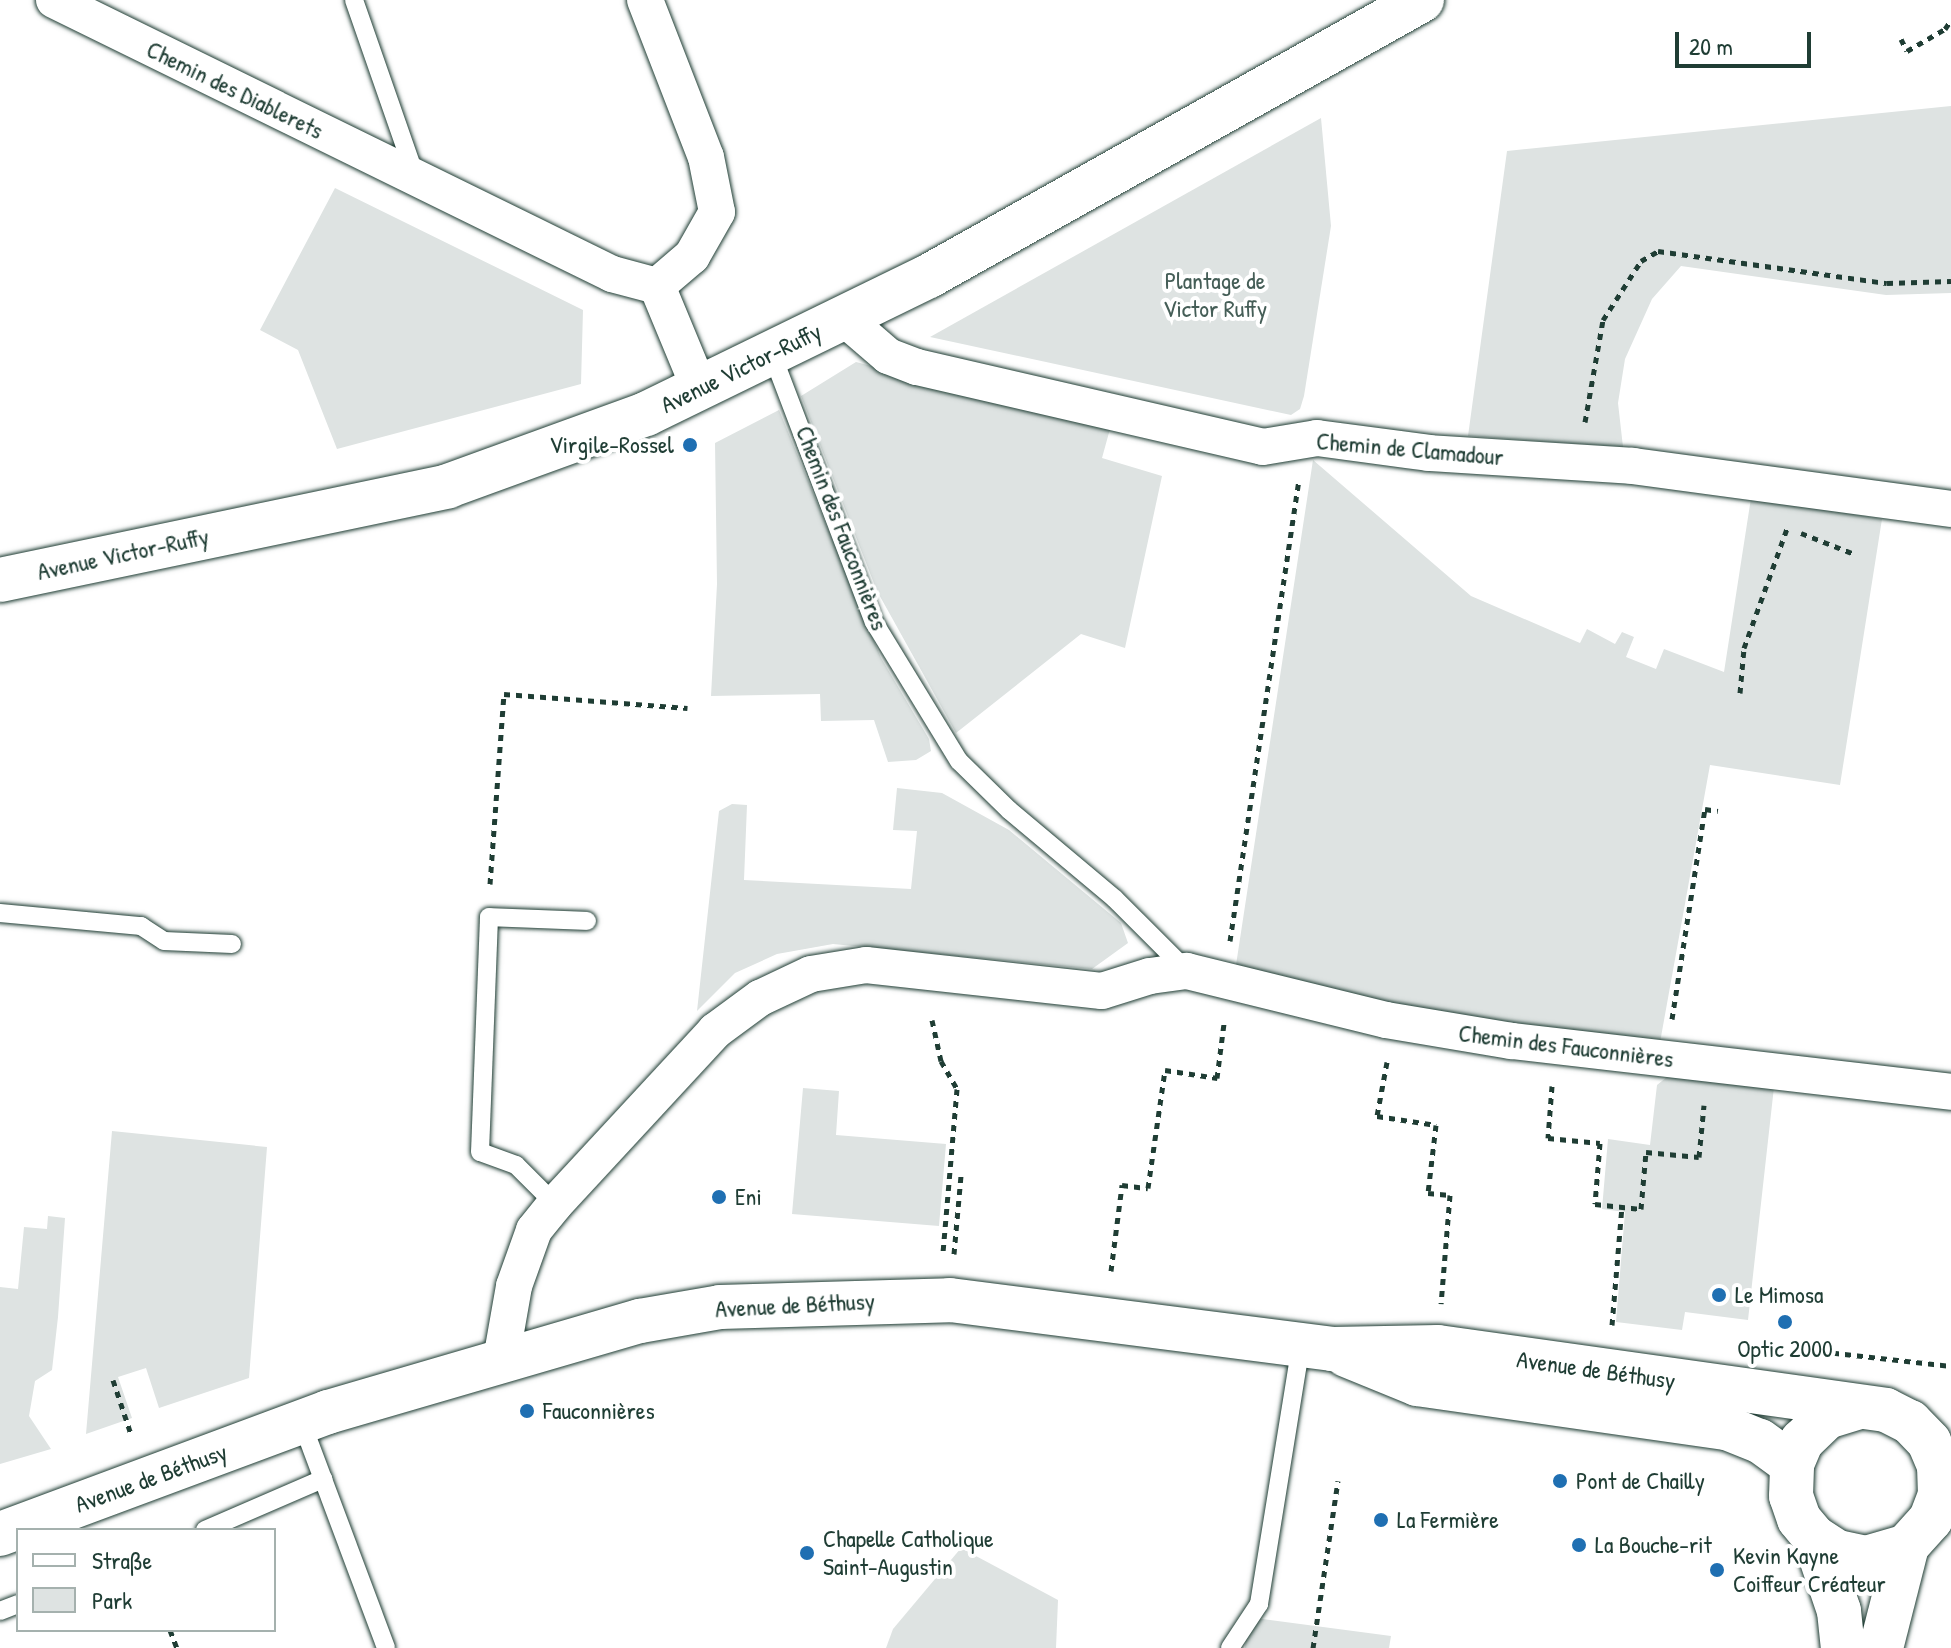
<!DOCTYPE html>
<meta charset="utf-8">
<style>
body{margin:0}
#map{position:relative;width:1951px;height:1648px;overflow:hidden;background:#fff;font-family:"Patrick Hand",sans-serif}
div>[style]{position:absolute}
.green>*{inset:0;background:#dee3e2}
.path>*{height:5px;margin-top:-2.5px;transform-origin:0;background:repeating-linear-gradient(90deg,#1f3d34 0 6px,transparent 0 12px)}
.roads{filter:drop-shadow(0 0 2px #1f3d34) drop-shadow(0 0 2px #1f3d34)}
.lane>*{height:18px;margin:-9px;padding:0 9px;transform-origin:9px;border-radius:9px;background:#fff}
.street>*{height:36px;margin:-18px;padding:0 18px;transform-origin:18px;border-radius:18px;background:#fff}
.secondary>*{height:44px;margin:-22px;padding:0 22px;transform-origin:22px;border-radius:22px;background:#fff}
.dots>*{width:22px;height:22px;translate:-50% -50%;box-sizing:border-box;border:4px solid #fff;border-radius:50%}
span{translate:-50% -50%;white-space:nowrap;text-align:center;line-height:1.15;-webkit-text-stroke:8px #fff;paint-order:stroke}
.street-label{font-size:24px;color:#1f3d34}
.park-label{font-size:24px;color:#455e57}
.poi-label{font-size:24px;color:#1f3d34}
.right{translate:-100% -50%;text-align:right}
.left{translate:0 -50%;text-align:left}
.legend{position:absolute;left:16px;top:1528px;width:260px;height:104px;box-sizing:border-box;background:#fff;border:2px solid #a5b1ae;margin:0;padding:10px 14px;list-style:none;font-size:24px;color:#1f3d34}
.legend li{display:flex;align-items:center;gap:16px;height:40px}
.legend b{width:40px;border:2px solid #a5b1ae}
.scale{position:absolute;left:1675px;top:32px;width:136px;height:36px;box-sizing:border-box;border:4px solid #1f3d34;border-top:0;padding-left:10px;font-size:24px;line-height:28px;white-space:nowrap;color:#1f3d34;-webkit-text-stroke:6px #fff;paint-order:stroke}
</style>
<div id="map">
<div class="green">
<i style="clip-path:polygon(1951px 106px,1951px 293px,1886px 295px,1681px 266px,1652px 299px,1625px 359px,1618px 403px,1623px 447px,1468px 436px,1507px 151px)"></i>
<i style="clip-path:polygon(1321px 118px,1331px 226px,1304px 396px,1300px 409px,1291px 415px,930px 337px)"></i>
<i style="clip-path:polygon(335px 188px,583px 310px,581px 384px,337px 449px,298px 350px,260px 330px)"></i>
<i style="clip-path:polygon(856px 362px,1110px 429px,1102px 458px,1162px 476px,1125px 648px,1081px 634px,956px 733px,877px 591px,801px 396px)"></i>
<i style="clip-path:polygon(779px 410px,881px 658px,929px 739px,931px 751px,916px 760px,888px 762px,874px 720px,821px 721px,820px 694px,711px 696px,717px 584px,715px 443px)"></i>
<i style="clip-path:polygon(1313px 460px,1471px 596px,1580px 643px,1587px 629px,1615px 644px,1622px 632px,1634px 637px,1626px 657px,1656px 669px,1664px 649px,1724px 672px,1751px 498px,1882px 519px,1840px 785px,1710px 765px,1659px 1048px,1448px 1021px,1236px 965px)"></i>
<i style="clip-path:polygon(897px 788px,942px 793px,1009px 830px,1121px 923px,1128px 943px,1092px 969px,833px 944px,777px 954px,735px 973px,697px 1011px,719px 811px,732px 804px,747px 805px,744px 880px,911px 889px,917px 831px,893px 830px)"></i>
<i style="clip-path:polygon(1667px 1077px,1774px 1087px,1748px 1320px,1685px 1312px,1682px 1330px,1616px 1322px,1625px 1212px,1602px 1209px,1608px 1139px,1650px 1145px,1657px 1085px)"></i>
<i style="clip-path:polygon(803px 1088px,839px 1091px,836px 1135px,946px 1144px,939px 1226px,792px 1214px)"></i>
<i style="clip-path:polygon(112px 1131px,267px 1147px,249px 1378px,159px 1408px,146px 1368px,118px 1377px,132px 1418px,86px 1434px)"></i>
<i style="clip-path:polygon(48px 1216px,65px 1218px,58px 1317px,52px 1370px,35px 1381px,29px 1416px,51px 1449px,0 1464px,0 1287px,18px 1289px,24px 1227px,47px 1229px)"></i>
<i style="clip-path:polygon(961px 1548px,1058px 1600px,1056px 1648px,886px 1648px,893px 1629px)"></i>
<i style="clip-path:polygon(1248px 1617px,1391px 1636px,1389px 1648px,1245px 1648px)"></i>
</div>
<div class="path">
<i style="left:1901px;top:39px;width:13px;rotate:63deg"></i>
<i style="left:1907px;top:51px;width:44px;rotate:-30.1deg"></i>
<i style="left:1945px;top:29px;width:11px;rotate:-56deg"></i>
<i style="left:1585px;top:422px;width:104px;rotate:-80deg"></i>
<i style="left:1603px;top:320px;width:70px;rotate:-57.2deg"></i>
<i style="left:1641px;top:261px;width:20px;rotate:-30deg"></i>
<i style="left:1658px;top:251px;width:231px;rotate:8deg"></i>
<i style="left:1887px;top:283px;width:64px;rotate:-1.8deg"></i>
<i style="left:1801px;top:533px;width:55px;rotate:21.4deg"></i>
<i style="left:1740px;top:693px;width:45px;rotate:-84.9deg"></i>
<i style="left:1744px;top:648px;width:130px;rotate:-70.2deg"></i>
<i style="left:490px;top:884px;width:191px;rotate:-85.8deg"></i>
<i style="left:504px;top:694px;width:184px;rotate:4.4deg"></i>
<i style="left:1230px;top:941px;width:465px;rotate:-81.5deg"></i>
<i style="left:1672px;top:1019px;width:213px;rotate:-81.1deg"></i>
<i style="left:1705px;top:809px;width:13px;rotate:9deg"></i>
<i style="left:932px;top:1020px;width:42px;rotate:77.6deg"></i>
<i style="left:941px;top:1061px;width:32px;rotate:60deg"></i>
<i style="left:957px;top:1089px;width:165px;rotate:94.9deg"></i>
<i style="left:1387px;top:1062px;width:55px;rotate:100.5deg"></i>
<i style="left:1377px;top:1116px;width:60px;rotate:8.7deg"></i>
<i style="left:1436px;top:1125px;width:68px;rotate:96.7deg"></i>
<i style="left:1428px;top:1193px;width:22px;rotate:5deg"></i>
<i style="left:1450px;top:1195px;width:109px;rotate:94.7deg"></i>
<i style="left:1552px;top:1086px;width:52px;rotate:94.4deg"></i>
<i style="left:1548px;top:1138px;width:52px;rotate:5.5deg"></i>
<i style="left:1600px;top:1143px;width:61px;rotate:94.7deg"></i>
<i style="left:1595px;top:1204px;width:46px;rotate:6.2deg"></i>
<i style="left:1641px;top:1209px;width:57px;rotate:-85deg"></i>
<i style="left:1646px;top:1152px;width:53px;rotate:5.4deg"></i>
<i style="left:1699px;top:1157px;width:52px;rotate:-84.5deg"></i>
<i style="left:954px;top:1254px;width:79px;rotate:-84.9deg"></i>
<i style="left:1111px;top:1271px;width:87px;rotate:-82.7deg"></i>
<i style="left:1122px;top:1185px;width:26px;rotate:7deg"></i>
<i style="left:1148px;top:1188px;width:119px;rotate:-81.8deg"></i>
<i style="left:1165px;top:1070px;width:53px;rotate:8.7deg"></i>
<i style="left:1217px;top:1078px;width:55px;rotate:-82.7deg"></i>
<i style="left:1612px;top:1325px;width:118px;rotate:-85.2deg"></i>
<i style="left:1809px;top:1350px;width:143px;rotate:6.4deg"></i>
<i style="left:113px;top:1380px;width:57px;rotate:71.6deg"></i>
<i style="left:170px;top:1630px;width:19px;rotate:69deg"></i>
<i style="left:1313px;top:1648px;width:169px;rotate:-81.5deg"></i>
</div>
<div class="roads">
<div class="lane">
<i style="left:354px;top:0;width:185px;rotate:70.8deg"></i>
<i style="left:772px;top:354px;width:287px;rotate:69.2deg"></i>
<i style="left:874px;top:622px;width:163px;rotate:58.6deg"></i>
<i style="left:959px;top:761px;width:70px;rotate:44.4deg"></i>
<i style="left:1009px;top:810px;width:138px;rotate:40deg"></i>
<i style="left:1115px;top:899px;width:102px;rotate:45deg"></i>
<i style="left:0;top:913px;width:142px;rotate:5.3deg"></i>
<i style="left:141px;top:926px;width:27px;rotate:33deg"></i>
<i style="left:164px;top:941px;width:68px;rotate:2.5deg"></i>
<i style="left:555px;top:1204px;width:55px;rotate:-135deg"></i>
<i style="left:516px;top:1165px;width:38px;rotate:-160deg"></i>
<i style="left:480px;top:1152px;width:235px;rotate:-87.8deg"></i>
<i style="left:489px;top:917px;width:98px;rotate:2.3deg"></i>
<i style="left:302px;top:1423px;width:240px;rotate:69.5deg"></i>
<i style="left:205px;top:1530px;width:129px;rotate:-23.4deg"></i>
<i style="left:0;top:1611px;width:19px;rotate:-21deg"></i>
<i style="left:1230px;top:1648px;width:53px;rotate:-56.6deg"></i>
<i style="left:1259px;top:1604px;width:261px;rotate:-80.8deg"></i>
</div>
<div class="street">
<i style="left:54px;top:0;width:622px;rotate:26.15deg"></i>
<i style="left:612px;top:274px;width:47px;rotate:14.9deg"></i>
<i style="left:645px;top:0;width:168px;rotate:68.8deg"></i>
<i style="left:706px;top:157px;width:56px;rotate:78.7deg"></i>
<i style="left:717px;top:212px;width:51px;rotate:119.6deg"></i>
<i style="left:692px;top:256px;width:46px;rotate:139.4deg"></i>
<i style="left:657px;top:286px;width:113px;rotate:67.5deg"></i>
<i style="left:844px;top:318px;width:58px;rotate:40.8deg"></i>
<i style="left:888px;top:356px;width:31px;rotate:21deg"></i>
<i style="left:917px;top:367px;width:355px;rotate:13deg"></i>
<i style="left:1263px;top:447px;width:55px;rotate:-9.5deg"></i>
<i style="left:1317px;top:438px;width:113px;rotate:7.6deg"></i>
<i style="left:1429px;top:453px;width:204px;rotate:3.6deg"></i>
<i style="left:1633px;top:466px;width:321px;rotate:7.7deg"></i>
<i style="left:501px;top:1360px;width:75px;rotate:-80deg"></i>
<i style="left:514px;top:1286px;width:59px;rotate:-70.3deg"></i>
<i style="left:534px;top:1230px;width:33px;rotate:-51deg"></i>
<i style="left:555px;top:1204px;width:236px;rotate:-47.2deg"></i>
<i style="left:715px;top:1031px;width:56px;rotate:-36.3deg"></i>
<i style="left:760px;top:998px;width:56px;rotate:-25.2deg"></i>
<i style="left:811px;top:974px;width:56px;rotate:-9.3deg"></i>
<i style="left:866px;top:965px;width:237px;rotate:6.3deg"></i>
<i style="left:1102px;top:991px;width:50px;rotate:-17.4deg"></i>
<i style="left:1150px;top:976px;width:37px;rotate:-8deg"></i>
<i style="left:1187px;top:971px;width:205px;rotate:13.8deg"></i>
<i style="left:1386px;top:1020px;width:128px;rotate:9.5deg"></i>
<i style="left:1512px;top:1041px;width:442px;rotate:6.6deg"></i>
</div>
<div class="secondary">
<i style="left:0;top:580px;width:458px;rotate:-11.8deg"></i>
<i style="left:448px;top:486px;width:211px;rotate:-20deg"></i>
<i style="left:646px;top:414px;width:315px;rotate:-26deg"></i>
<i style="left:929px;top:276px;width:565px;rotate:-29.24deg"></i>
<i style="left:1346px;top:1355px;width:77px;rotate:22.2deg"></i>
<i style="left:1417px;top:1384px;width:313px;rotate:8.1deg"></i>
<i style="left:1727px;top:1428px;width:35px;rotate:22deg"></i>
<i style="left:1760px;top:1441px;width:39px;rotate:36deg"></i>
<i style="left:0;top:1534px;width:350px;rotate:-20.4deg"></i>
<i style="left:328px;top:1412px;width:325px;rotate:-16.3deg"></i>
<i style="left:640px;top:1321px;width:81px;rotate:-9.9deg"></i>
<i style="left:720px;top:1307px;width:230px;rotate:-1.7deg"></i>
<i style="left:950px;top:1300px;width:385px;rotate:7.3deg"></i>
<i style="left:1332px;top:1349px;width:106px;rotate:-1.1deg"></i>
<i style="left:1438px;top:1347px;width:452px;rotate:8deg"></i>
<i style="left:1886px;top:1410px;width:27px;rotate:27deg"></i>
<i style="left:1910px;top:1422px;width:28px;rotate:46deg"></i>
<i style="left:1929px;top:1442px;width:26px;rotate:67deg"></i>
<i style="left:1939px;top:1466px;width:29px;rotate:88deg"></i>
<i style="left:1940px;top:1495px;width:26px;rotate:111deg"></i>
<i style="left:1931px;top:1519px;width:36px;rotate:132deg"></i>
<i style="left:1907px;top:1546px;width:43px;rotate:163.7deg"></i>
<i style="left:1866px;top:1558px;width:30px;rotate:-168deg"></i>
<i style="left:1837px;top:1552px;width:27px;rotate:-147deg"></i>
<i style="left:1814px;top:1537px;width:23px;rotate:-130deg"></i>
<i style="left:1799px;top:1519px;width:24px;rotate:-109deg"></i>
<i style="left:1791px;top:1496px;width:32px;rotate:-88deg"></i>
<i style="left:1792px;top:1464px;width:25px;rotate:-67deg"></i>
<i style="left:1802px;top:1441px;width:35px;rotate:-44deg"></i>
<i style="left:1827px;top:1417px;width:34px;rotate:-17deg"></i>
<i style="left:1814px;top:1537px;width:78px;rotate:71.3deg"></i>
<i style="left:1839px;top:1611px;width:37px;rotate:84deg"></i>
<i style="left:1881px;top:1648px;width:105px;rotate:-75.7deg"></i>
</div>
</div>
<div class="dots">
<i style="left:690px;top:445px;background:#1f6fb2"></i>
<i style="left:719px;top:1197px;background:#1f6fb2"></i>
<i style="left:1719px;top:1295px;background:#1f6fb2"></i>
<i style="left:1785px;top:1322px;background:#1f6fb2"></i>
<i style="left:527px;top:1411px;background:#1f6fb2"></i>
<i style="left:1560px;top:1481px;background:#1f6fb2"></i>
<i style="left:1381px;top:1520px;background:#1f6fb2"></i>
<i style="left:1579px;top:1545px;background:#1f6fb2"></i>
<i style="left:807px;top:1553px;background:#1f6fb2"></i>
<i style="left:1717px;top:1570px;background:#1f6fb2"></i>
</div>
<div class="street-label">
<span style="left:235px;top:90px;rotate:26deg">Chemin des Diablerets</span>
<span style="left:741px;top:368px;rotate:-26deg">Avenue Victor-Ruffy</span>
<span style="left:1410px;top:449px;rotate:5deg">Chemin de Clamadour</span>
<span style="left:842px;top:528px;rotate:69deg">Chemin des Fauconnières</span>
<span style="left:123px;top:554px;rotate:-12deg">Avenue Victor-Ruffy</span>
<span style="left:1566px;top:1046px;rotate:7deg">Chemin des Fauconnières</span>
<span style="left:795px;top:1305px;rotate:-3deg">Avenue de Béthusy</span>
<span style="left:1596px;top:1370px;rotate:8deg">Avenue de Béthusy</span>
<span style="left:151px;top:1478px;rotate:-20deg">Avenue de Béthusy</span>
</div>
<div class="park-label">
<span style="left:1215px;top:295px">Plantage de<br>Victor Ruffy</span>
</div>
<div class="poi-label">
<span class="right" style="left:674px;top:445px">Virgile-Rossel</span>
<span class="left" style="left:735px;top:1197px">Eni</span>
<span class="left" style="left:1735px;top:1295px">Le Mimosa</span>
<span style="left:1785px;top:1349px">Optic 2000</span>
<span class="left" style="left:543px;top:1411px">Fauconnières</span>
<span class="left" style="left:1576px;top:1481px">Pont de Chailly</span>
<span class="left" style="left:1397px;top:1520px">La Fermière</span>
<span class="left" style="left:823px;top:1553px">Chapelle Catholique<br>Saint-Augustin</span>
<span class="left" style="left:1595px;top:1545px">La Bouche-rit</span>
<span class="left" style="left:1733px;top:1570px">Kevin Kayne<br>Coiffeur Créateur</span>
</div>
<ul class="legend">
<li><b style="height:10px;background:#fff"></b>Straße</li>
<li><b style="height:22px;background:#dee3e2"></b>Park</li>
</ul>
<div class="scale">20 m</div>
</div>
